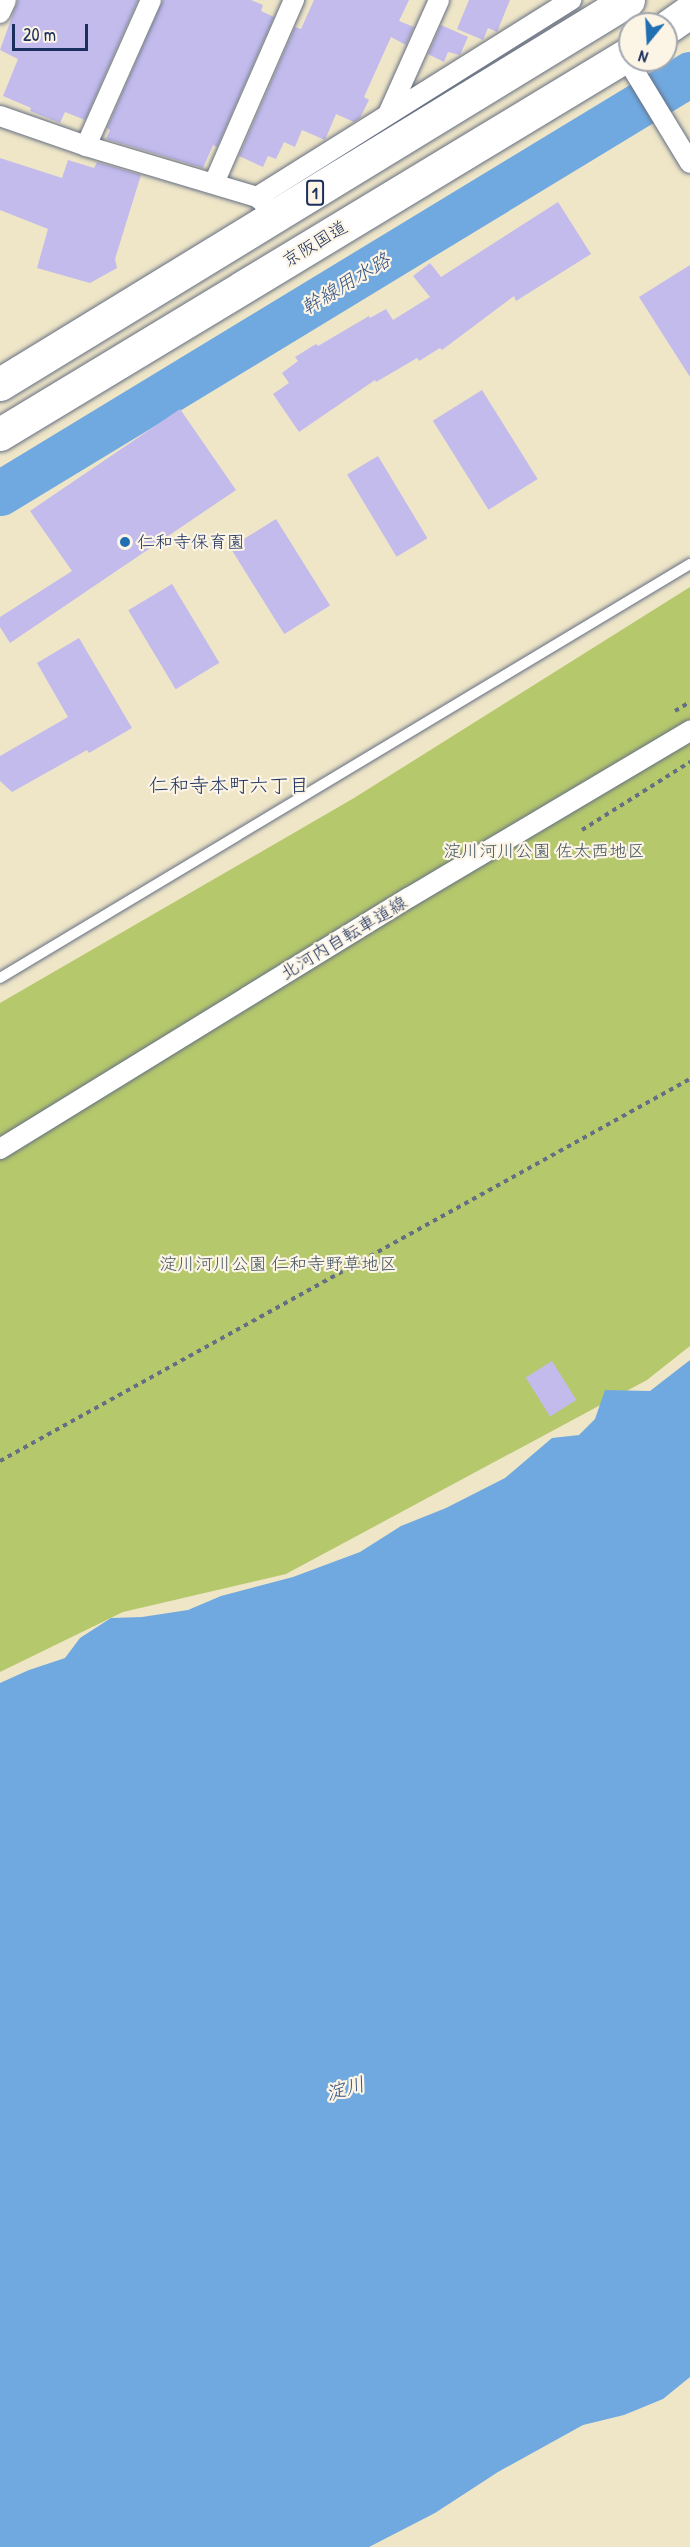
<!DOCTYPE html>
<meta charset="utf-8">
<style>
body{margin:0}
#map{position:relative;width:690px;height:2547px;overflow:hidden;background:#efe6c8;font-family:"Patrick Hand","Klee One",sans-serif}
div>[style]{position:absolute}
.green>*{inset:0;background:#b6c86c}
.water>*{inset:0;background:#70a9e0}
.river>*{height:45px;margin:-22.5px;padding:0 22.5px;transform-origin:22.5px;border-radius:22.5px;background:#70a9e0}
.building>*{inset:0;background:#c2bbec;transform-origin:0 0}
.path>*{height:4px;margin-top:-2px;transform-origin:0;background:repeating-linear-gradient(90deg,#656f83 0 4.5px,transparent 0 9px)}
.roads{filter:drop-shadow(0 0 2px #656f83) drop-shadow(0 0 2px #656f83)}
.lane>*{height:10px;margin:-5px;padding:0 5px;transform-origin:5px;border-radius:5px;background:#fff}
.street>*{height:20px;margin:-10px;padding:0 10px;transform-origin:10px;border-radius:10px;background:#fff}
.highway>*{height:33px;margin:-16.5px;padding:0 16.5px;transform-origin:16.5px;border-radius:16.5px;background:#fff}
.dots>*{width:16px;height:16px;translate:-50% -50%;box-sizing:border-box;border:3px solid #fcf5e5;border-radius:50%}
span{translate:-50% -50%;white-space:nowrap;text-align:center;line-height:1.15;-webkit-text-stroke:4.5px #fcf5e5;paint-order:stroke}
.shield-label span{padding:2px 4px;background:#fcf5e5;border:2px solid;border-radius:4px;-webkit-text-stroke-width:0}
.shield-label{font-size:16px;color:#1b2f5e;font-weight:700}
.street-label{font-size:18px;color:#1b2f5e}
.poi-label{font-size:18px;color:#1b2f5e}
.left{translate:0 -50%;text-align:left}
.park-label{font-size:18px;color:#425562}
.water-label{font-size:20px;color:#355485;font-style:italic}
.neighbourhood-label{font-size:20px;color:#1b2f5e}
.north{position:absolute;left:618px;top:12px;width:60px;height:60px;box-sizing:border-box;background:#fcf5e5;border:2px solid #a2a6af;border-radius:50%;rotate:198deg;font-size:16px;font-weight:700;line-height:24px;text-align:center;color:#1b2f5e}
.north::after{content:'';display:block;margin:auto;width:21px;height:27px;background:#1f6fb2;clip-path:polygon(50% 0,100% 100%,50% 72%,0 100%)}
.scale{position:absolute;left:12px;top:24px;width:76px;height:27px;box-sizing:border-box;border:3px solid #1b2f5e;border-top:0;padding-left:8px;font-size:18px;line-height:21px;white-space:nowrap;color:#1b2f5e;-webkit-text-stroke:4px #fcf5e5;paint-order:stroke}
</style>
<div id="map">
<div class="green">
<i style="clip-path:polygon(690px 587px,690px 1346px,647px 1380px,286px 1574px,123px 1612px,0 1672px,0 1003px,354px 798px)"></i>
</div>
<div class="water">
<i style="clip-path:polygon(690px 1360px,690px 2377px,663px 2399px,624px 2415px,583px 2425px,498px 2472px,435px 2513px,369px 2547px,0 2547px,0 1683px,29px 1670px,65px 1658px,80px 1638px,111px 1618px,142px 1617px,188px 1610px,221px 1596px,293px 1577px,360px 1552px,401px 1526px,446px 1508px,505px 1478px,552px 1438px,579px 1435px,595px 1419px,605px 1390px,650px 1391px)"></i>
</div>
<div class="river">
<i style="left:0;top:493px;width:807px;rotate:-31.27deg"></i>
</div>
<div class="building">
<i style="clip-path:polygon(18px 0,138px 0,85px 120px,65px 112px,60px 123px,30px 111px,31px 108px,3px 96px,18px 59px,0 50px)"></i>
<i style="clip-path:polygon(163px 0,251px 0,263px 5px,261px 11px,274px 17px,217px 147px,213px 145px,203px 168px,106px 139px,110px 130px,107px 128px)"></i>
<i style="clip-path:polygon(314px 0,409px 0,399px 21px,414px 27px,406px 45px,391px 37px,364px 97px,369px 100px,360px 118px,354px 122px,336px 114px,325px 140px,302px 130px,295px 147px,284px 142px,276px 159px,268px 156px,263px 167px,239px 156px,295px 27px,301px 29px)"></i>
<i style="clip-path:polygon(469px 0,510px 0,497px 32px,488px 28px,483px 40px,457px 29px)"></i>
<i style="clip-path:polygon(441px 25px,468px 37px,460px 55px,448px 52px,444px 62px,428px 54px)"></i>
<i style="clip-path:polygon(0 158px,62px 178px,68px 160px,94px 168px,97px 162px,141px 175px,115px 259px,117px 268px,90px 283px,37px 268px,48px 229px,0 210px)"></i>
<i style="clip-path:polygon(558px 202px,591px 254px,516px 301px,514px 296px,442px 350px,440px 348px,419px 361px,417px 358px,376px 382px,375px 380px,299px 432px,273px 394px,289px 383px,282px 373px,298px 361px,295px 357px,316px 344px,318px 346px,369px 316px,370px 318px,386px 309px,393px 320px,430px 297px,413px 276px,430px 263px,441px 277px)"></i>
<i style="clip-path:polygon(690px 265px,690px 377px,639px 297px)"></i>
<i style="left:482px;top:390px;width:105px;height:58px;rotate:58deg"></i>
<i style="clip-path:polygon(180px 409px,236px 490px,10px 643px,0 627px,0 617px,72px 571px,30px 511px)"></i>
<i style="left:378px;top:456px;width:96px;height:36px;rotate:59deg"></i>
<i style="left:276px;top:519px;width:102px;height:54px;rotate:58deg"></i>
<i style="left:172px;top:584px;width:92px;height:51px;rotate:59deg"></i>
<i style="clip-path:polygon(79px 638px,132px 728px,89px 753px,87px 750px,12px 792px,0 781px,0 756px,68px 717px,37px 663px)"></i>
<i style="left:552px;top:1361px;width:46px;height:31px;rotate:58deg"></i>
</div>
<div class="path">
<i style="left:675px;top:711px;width:17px;rotate:-31deg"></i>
<i style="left:582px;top:830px;width:128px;rotate:-32.2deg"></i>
<i style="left:0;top:1461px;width:789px;rotate:-28.97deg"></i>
</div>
<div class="roads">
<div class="lane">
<i style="left:0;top:978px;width:805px;rotate:-30.96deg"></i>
</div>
<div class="street">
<i style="left:0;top:13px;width:14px;rotate:-65deg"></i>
<i style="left:625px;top:56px;width:125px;rotate:58.7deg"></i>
<i style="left:389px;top:112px;width:123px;rotate:-65.9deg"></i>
<i style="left:0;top:116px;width:91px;rotate:19.2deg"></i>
<i style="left:86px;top:146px;width:178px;rotate:16.6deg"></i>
<i style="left:257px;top:197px;width:11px;rotate:41deg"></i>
<i style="left:86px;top:146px;width:160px;rotate:-66deg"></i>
<i style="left:214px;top:183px;width:200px;rotate:-66.4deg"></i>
<i style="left:257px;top:197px;width:371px;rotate:-32.1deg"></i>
<i style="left:0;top:1149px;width:481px;rotate:-31.6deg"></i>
<i style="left:410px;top:897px;width:326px;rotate:-30.7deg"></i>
</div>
<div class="highway">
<i style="left:666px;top:28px;width:29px;rotate:-35deg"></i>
<i style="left:0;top:384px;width:736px;rotate:-31.44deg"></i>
<i style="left:0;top:434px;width:736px;rotate:-31.16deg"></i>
</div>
</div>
<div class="dots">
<i style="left:125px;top:542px;background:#1f6fb2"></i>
</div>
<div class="shield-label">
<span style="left:315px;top:193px">1</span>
</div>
<div class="street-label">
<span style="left:315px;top:244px;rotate:-31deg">京阪国道</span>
<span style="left:344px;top:938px;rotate:-31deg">北河内自転車道線</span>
</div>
<div class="poi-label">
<span class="left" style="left:137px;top:542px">仁和寺保育園</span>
</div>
<div class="park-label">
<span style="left:544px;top:851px">淀川河川公園 佐太西地区</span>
<span style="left:278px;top:1264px">淀川河川公園 仁和寺野草地区</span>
</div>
<div class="water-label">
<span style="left:345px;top:283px;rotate:-31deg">幹線用水路</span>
<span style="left:345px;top:2088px;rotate:-16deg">淀川</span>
</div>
<div class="neighbourhood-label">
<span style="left:229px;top:784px">仁和寺本町六丁目</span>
</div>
<div class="north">N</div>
<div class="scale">20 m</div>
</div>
